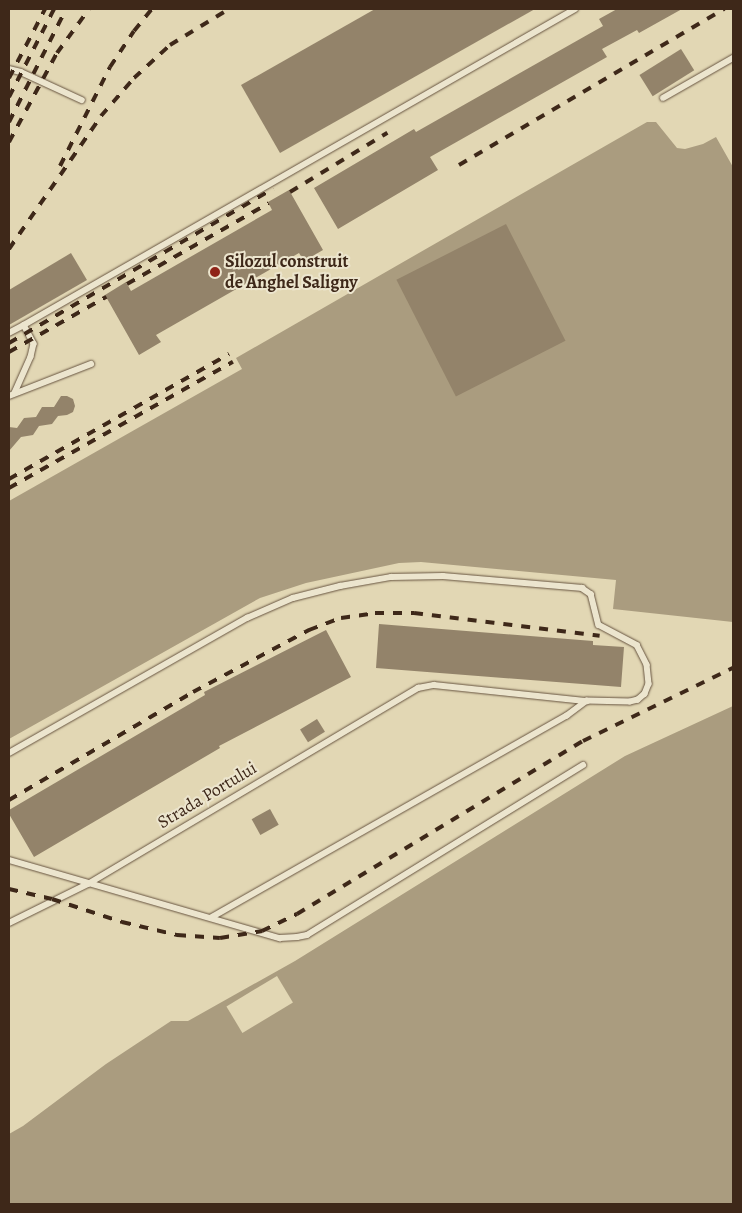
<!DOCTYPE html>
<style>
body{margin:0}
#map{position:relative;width:742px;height:1213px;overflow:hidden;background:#e2d7b4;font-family:Alegreya,serif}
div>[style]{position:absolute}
.water>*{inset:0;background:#aa9c7f}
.pier>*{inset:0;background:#e2d7b4;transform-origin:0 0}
.building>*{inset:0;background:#93836a;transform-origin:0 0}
.roads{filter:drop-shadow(0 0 1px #675440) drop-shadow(0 0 1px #675440)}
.service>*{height:5.5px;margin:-2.75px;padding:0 2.75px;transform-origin:2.75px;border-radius:2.75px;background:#ece5ce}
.rail>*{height:4px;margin-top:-2px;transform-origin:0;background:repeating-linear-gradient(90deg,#3e2819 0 9px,transparent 0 18px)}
.dots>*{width:14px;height:14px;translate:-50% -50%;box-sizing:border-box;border:2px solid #ece5ce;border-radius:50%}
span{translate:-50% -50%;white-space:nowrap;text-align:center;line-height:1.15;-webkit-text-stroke:4px #ece5ce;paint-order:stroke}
.poi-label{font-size:18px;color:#3e2819;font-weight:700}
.left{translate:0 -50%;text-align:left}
.street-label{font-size:18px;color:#3e2819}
.frame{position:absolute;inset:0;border:10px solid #3e2819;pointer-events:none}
</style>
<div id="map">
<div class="water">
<i style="clip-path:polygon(647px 122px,656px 122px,677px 148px,685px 149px,703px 144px,716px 137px,733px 167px,733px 622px,613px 609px,616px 580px,421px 562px,399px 563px,306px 583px,260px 598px,9px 739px,9px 501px,242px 369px,236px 358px)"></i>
<i style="clip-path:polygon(733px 706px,733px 1204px,9px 1204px,9px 1134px,23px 1126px,106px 1064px,171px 1021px,188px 1021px,295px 961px,625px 756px)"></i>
</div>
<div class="pier">
<i style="left:277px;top:976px;width:31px;height:59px;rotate:59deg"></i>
</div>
<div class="building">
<i style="clip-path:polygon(375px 9px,535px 9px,280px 153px,241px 85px)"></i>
<i style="clip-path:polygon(617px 9px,682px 9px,639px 33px,637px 30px,602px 49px,607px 57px,430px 157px,438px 170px,338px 229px,314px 188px,414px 129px,416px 132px,603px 26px,599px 19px)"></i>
<i style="left:681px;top:49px;width:25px;height:49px;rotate:58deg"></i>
<i style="clip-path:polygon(289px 190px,323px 250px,304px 261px,299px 253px,156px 335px,161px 342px,139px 355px,105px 295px,126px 282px,131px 291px,272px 210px,268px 202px)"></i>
<i style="left:506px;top:224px;width:131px;height:123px;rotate:63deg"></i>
<i style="clip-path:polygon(71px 253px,87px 280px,9px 325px,9px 290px)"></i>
<i style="clip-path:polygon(61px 396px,67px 396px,73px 399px,75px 406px,73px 412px,67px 415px,58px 416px,52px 424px,39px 426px,33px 435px,21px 437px,9px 451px,9px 427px,17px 428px,24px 418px,36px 417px,42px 407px,54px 407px)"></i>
<i style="clip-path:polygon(379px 624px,593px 641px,593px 645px,624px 647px,621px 687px,376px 668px)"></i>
<i style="clip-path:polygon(326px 630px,351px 677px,219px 746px,220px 748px,34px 857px,9px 814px,9px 810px,205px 695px,204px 692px)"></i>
<i style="left:317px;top:719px;width:15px;height:20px;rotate:58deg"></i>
<i style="left:270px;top:809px;width:18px;height:21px;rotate:61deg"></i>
</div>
<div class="roads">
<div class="service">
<i style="left:9px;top:69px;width:12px;rotate:14deg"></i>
<i style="left:21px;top:72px;width:67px;rotate:24.7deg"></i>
<i style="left:663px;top:98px;width:81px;rotate:-29.7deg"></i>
<i style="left:24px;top:325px;width:635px;rotate:-29.83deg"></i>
<i style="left:9px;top:333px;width:17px;rotate:-28deg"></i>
<i style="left:24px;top:325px;width:21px;rotate:62deg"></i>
<i style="left:34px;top:344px;width:13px;rotate:103deg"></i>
<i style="left:31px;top:357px;width:39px;rotate:114deg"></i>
<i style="left:9px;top:396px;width:88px;rotate:-21.3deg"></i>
<i style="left:9px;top:753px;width:274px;rotate:-29.6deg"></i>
<i style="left:247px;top:618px;width:50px;rotate:-23.5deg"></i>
<i style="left:293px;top:598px;width:49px;rotate:-14.3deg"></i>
<i style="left:340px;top:586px;width:52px;rotate:-10deg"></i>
<i style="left:391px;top:577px;width:52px;rotate:-1.1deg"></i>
<i style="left:443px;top:576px;width:140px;rotate:4.9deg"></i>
<i style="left:582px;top:588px;width:11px;rotate:34deg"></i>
<i style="left:591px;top:594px;width:32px;rotate:76deg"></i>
<i style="left:599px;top:625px;width:43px;rotate:27.8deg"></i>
<i style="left:637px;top:645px;width:22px;rotate:63deg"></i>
<i style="left:647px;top:665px;width:19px;rotate:84deg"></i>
<i style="left:649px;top:684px;width:11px;rotate:112deg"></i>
<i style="left:645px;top:694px;width:9px;rotate:139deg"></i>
<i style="left:638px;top:700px;width:8px;rotate:166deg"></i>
<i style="left:630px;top:702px;width:43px;rotate:-178.7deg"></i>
<i style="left:587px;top:701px;width:25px;rotate:143deg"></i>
<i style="left:567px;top:716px;width:408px;rotate:150.4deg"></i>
<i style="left:9px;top:860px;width:282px;rotate:16.1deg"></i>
<i style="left:280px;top:938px;width:17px;rotate:-3deg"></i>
<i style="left:297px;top:937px;width:10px;rotate:-11deg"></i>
<i style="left:307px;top:935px;width:324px;rotate:-31.6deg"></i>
<i style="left:9px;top:923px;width:88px;rotate:-26.3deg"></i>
<i style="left:88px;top:884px;width:384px;rotate:-30.7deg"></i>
<i style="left:418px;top:688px;width:16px;rotate:-11deg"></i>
<i style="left:434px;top:685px;width:154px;rotate:6deg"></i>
</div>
</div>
<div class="rail">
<i style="left:9px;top:78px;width:78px;rotate:-62.4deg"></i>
<i style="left:9px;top:97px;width:99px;rotate:-62.9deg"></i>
<i style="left:9px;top:122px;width:127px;rotate:-63.2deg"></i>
<i style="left:9px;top:142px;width:101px;rotate:-61.7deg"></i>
<i style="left:57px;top:53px;width:54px;rotate:-54deg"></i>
<i style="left:459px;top:165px;width:308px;rotate:-30.5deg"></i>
<i style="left:60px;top:166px;width:111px;rotate:-63.2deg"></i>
<i style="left:110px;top:67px;width:43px;rotate:-56.3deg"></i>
<i style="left:134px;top:31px;width:28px;rotate:-51deg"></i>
<i style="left:290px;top:192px;width:114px;rotate:-31.3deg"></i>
<i style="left:9px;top:249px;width:162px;rotate:-55.3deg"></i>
<i style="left:101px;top:116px;width:50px;rotate:-49deg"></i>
<i style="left:134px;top:78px;width:49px;rotate:-42.5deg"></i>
<i style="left:170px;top:45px;width:69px;rotate:-31.4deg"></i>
<i style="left:127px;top:284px;width:163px;rotate:-29.7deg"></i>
<i style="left:9px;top:343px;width:306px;rotate:-30.3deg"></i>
<i style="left:9px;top:352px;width:112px;rotate:-29.6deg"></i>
<i style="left:9px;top:479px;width:253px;rotate:-29.6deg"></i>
<i style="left:9px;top:488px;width:257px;rotate:-29.4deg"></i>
<i style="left:9px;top:800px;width:213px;rotate:-30.4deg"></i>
<i style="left:193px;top:692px;width:132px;rotate:-28.1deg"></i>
<i style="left:309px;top:630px;width:34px;rotate:-21deg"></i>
<i style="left:341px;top:618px;width:34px;rotate:-8deg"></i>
<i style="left:375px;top:613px;width:39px"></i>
<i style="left:414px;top:613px;width:187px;rotate:7deg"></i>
<i style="left:9px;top:889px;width:44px;rotate:13.1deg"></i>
<i style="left:52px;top:899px;width:74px;rotate:18.2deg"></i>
<i style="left:122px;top:922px;width:57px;rotate:13.3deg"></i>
<i style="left:177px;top:935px;width:43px;rotate:4deg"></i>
<i style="left:220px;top:938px;width:43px;rotate:-9.5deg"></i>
<i style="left:262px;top:931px;width:39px;rotate:-26deg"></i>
<i style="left:297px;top:914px;width:334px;rotate:-31.2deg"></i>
<i style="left:583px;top:741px;width:167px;rotate:-26deg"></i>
</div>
<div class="dots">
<i style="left:215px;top:272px;background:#8f2418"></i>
</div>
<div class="poi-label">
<span class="left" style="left:225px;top:272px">Silozul construit<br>de Anghel Saligny</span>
</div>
<div class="street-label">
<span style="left:207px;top:795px;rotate:-31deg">Strada Portului</span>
</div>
<div class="frame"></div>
</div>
